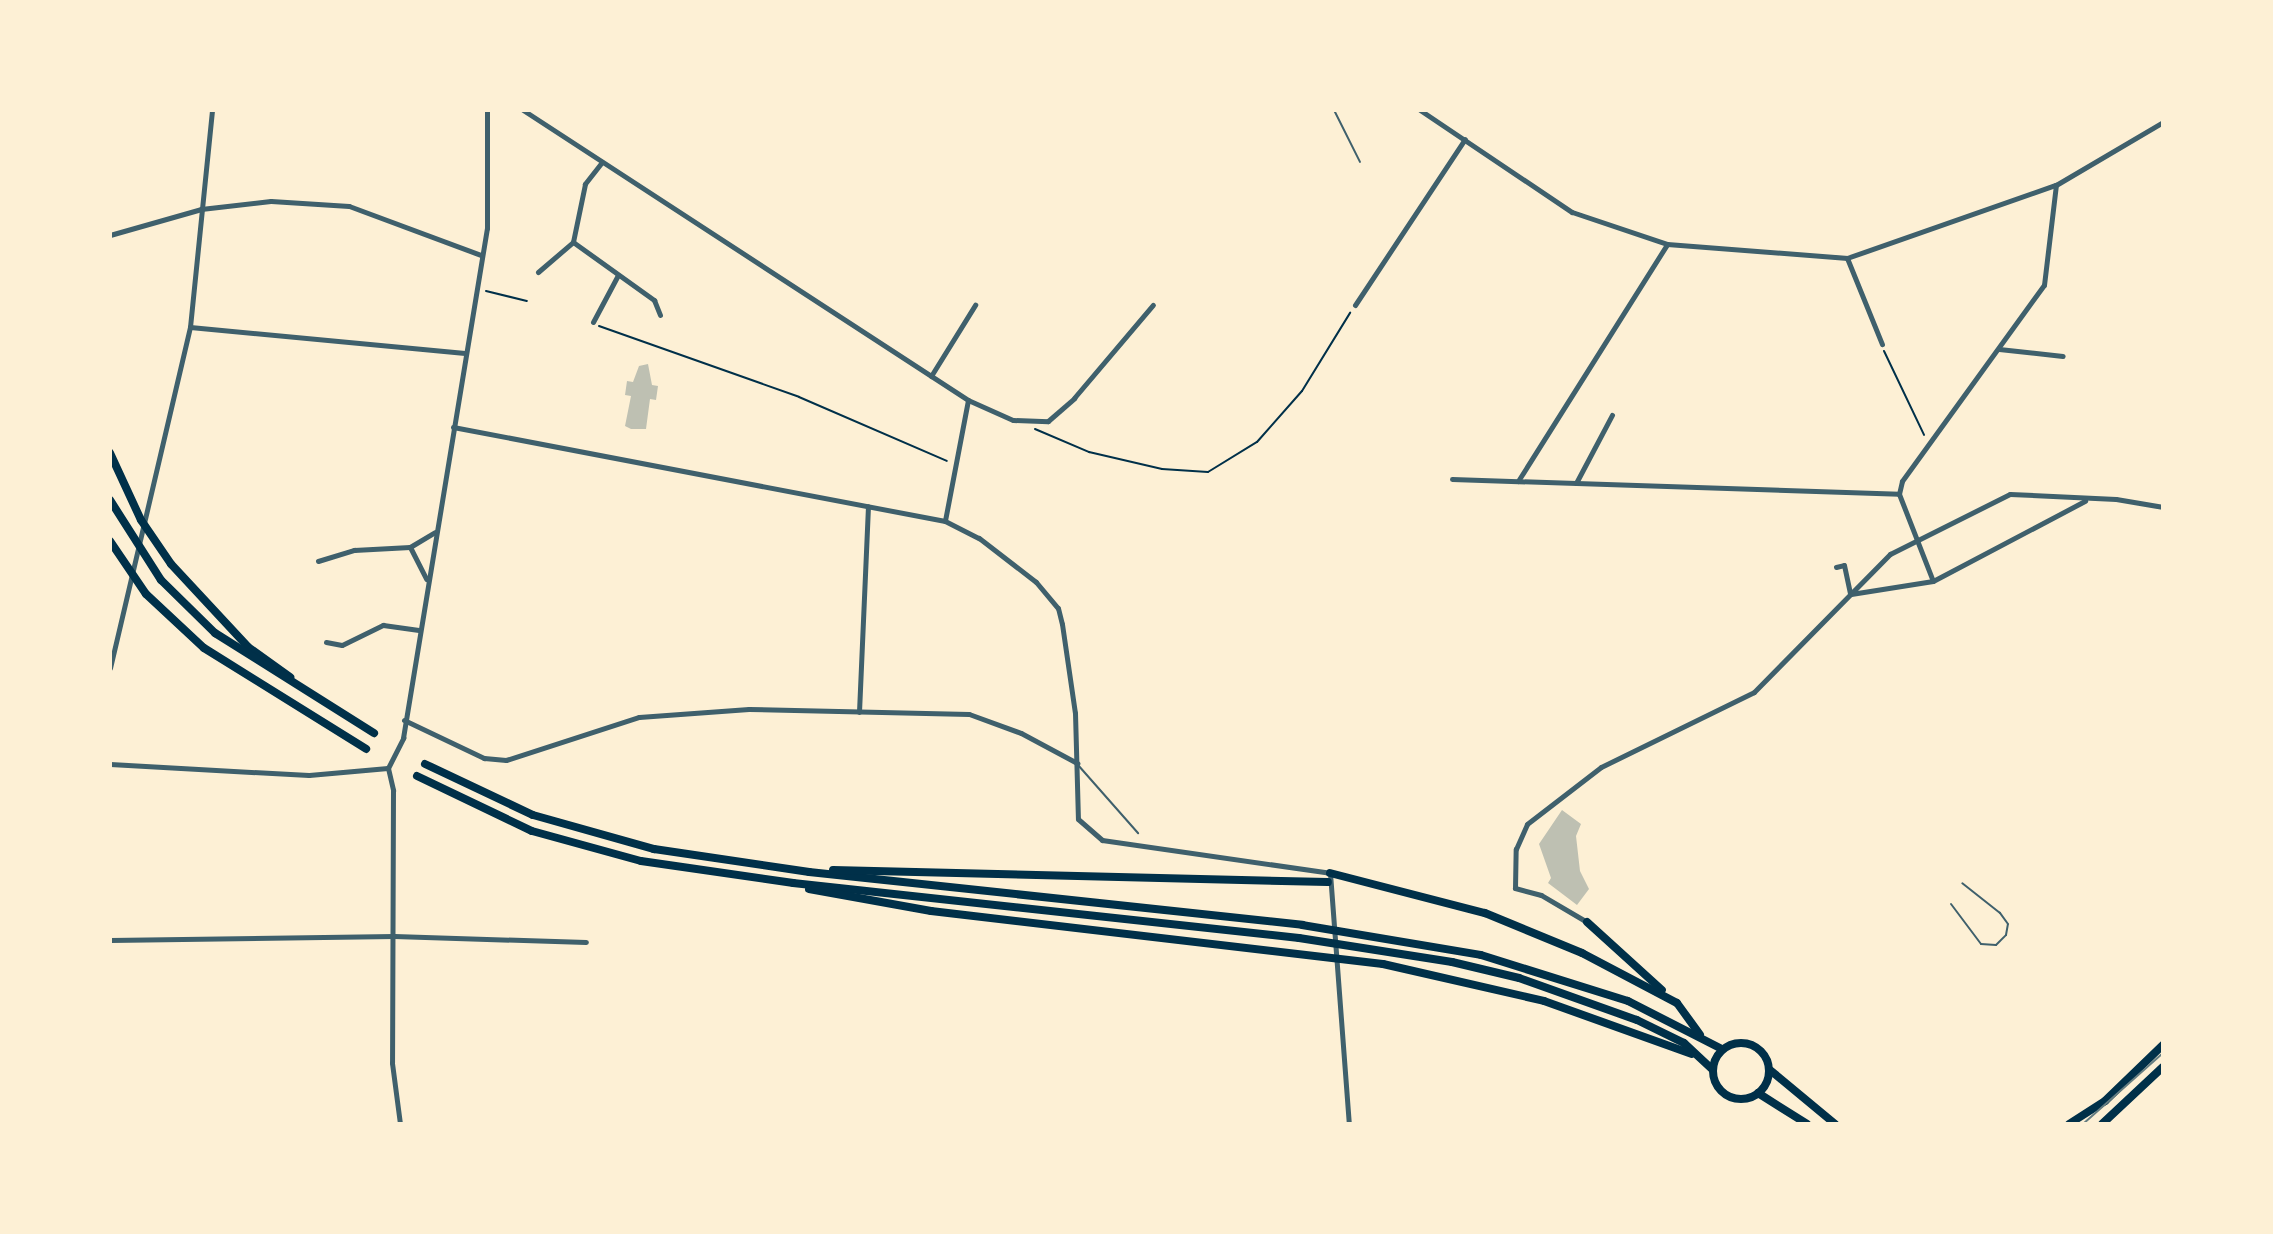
<!DOCTYPE html>
<style>
body{margin:0}
#map{position:relative;width:2273px;height:1234px;overflow:hidden;background:#fdf0d5;font-family:"Noto Sans",sans-serif}
div>[style]{position:absolute}
.building>*{inset:0;background:#bec0b2}
.path>*{height:2px;margin:-1px;padding:0 1px;transform-origin:1px;border-radius:1px;background:#003049}
.service>*{height:2px;margin:-1px;padding:0 1px;transform-origin:1px;border-radius:1px;background:#3f606c}
.minor>*{height:5px;margin:-2.5px;padding:0 2.5px;transform-origin:2.5px;border-radius:2.5px;background:#3f606c}
.primary>*{height:8px;margin:-4px;padding:0 4px;transform-origin:4px;border-radius:4px;background:#003049}
.trunk>*{height:8px;margin:-4px;padding:0 4px;transform-origin:4px;border-radius:4px;background:#003049}
.trunk>.ring{margin:-4px;padding:0;box-sizing:content-box;background:none;border:8px solid #003049;border-radius:50%}
.tram>*{height:2px;margin:-1px;padding:0 1px;transform-origin:1px;border-radius:1px;background:#657d81}
span{translate:-50% -50%;white-space:nowrap;text-align:center;line-height:1.15;-webkit-text-stroke:7px #fdf0d5;paint-order:stroke}
.frame{position:absolute;inset:0;border:112px solid #fdf0d5;pointer-events:none}
</style>
<div id="map">
<div class="building">
<i style="clip-path:polygon(648px 364px,652px 385px,658px 386px,656px 400px,650px 399px,646px 429px,631px 429px,625px 426px,631px 396px,625px 395px,627px 381px,633px 382px,639px 366px)"></i>
<i style="clip-path:polygon(1562px 810px,1581px 824px,1576px 836px,1580px 871px,1589px 889px,1577px 905px,1548px 883px,1551px 878px,1539px 844px)"></i>
</div>
<div class="path">
<i style="left:486px;top:291px;width:42px;rotate:13.7deg"></i>
<i style="left:599px;top:326px;width:212px;rotate:19.5deg"></i>
<i style="left:799px;top:397px;width:161px;rotate:23.4deg"></i>
<i style="left:1884px;top:351px;width:93px;rotate:64.5deg"></i>
<i style="left:1035px;top:429px;width:59px;rotate:23.1deg"></i>
<i style="left:1089px;top:452px;width:75px;rotate:13.1deg"></i>
<i style="left:1162px;top:469px;width:46px;rotate:3.7deg"></i>
<i style="left:1208px;top:472px;width:57px;rotate:-31.5deg"></i>
<i style="left:1257px;top:442px;width:68px;rotate:-48.6deg"></i>
<i style="left:1302px;top:391px;width:92px;rotate:-58.4deg"></i>
</div>
<div class="service">
<i style="left:1334px;top:110px;width:58px;rotate:63.4deg"></i>
<i style="left:1078px;top:765px;width:91px;rotate:48.6deg"></i>
<i style="left:1951px;top:904px;width:50px;rotate:53.1deg"></i>
<i style="left:1981px;top:944px;width:15px;rotate:4deg"></i>
<i style="left:1996px;top:945px;width:14px;rotate:-45deg"></i>
<i style="left:2006px;top:935px;width:11px;rotate:-80deg"></i>
<i style="left:2008px;top:924px;width:14px;rotate:-126deg"></i>
<i style="left:2000px;top:913px;width:48px;rotate:-141.7deg"></i>
</div>
<div class="minor">
<i style="left:523px;top:110px;width:531px;rotate:33.09deg"></i>
<i style="left:968px;top:400px;width:123px;rotate:100.8deg"></i>
<i style="left:1420px;top:110px;width:183px;rotate:33.9deg"></i>
<i style="left:1572px;top:212px;width:100px;rotate:18.6deg"></i>
<i style="left:1667px;top:244px;width:181px;rotate:4.4deg"></i>
<i style="left:1847px;top:258px;width:221px;rotate:-19.3deg"></i>
<i style="left:2056px;top:185px;width:124px;rotate:-30.5deg"></i>
<i style="left:602px;top:162px;width:28px;rotate:128deg"></i>
<i style="left:585px;top:184px;width:59px;rotate:101.7deg"></i>
<i style="left:573px;top:242px;width:100px;rotate:35.6deg"></i>
<i style="left:654px;top:300px;width:16px;rotate:68deg"></i>
<i style="left:110px;top:235px;width:95px;rotate:-15.9deg"></i>
<i style="left:201px;top:209px;width:70px;rotate:-6.5deg"></i>
<i style="left:271px;top:201px;width:78px;rotate:3.7deg"></i>
<i style="left:349px;top:206px;width:141px;rotate:20.4deg"></i>
<i style="left:1847px;top:258px;width:93px;rotate:67.9deg"></i>
<i style="left:538px;top:272px;width:46px;rotate:-40.6deg"></i>
<i style="left:1355px;top:305px;width:199px;rotate:-56.5deg"></i>
<i style="left:593px;top:322px;width:53px;rotate:-62deg"></i>
<i style="left:190px;top:327px;width:276px;rotate:5.4deg"></i>
<i style="left:1999px;top:349px;width:64px;rotate:6.2deg"></i>
<i style="left:931px;top:376px;width:84px;rotate:-58.2deg"></i>
<i style="left:968px;top:400px;width:49px;rotate:24deg"></i>
<i style="left:1013px;top:420px;width:35px;rotate:2deg"></i>
<i style="left:1048px;top:421px;width:35px;rotate:-41deg"></i>
<i style="left:1074px;top:398px;width:122px;rotate:-49.7deg"></i>
<i style="left:453px;top:427px;width:501px;rotate:10.82deg"></i>
<i style="left:945px;top:521px;width:38px;rotate:27deg"></i>
<i style="left:979px;top:538px;width:72px;rotate:37.7deg"></i>
<i style="left:1036px;top:582px;width:34px;rotate:50deg"></i>
<i style="left:1058px;top:608px;width:16px;rotate:76deg"></i>
<i style="left:1062px;top:624px;width:90px;rotate:81.7deg"></i>
<i style="left:1075px;top:713px;width:106px;rotate:88.4deg"></i>
<i style="left:1078px;top:819px;width:32px;rotate:41deg"></i>
<i style="left:1102px;top:840px;width:230px;rotate:8.2deg"></i>
<i style="left:1330px;top:873px;width:252px;rotate:85.7deg"></i>
<i style="left:1452px;top:479px;width:447px;rotate:1.9deg"></i>
<i style="left:1518px;top:481px;width:280px;rotate:-57.8deg"></i>
<i style="left:1576px;top:483px;width:77px;rotate:-62.1deg"></i>
<i style="left:1899px;top:494px;width:13px;rotate:-77deg"></i>
<i style="left:1902px;top:481px;width:242px;rotate:-54.1deg"></i>
<i style="left:2044px;top:285px;width:101px;rotate:-83.2deg"></i>
<i style="left:1899px;top:494px;width:93px;rotate:68.7deg"></i>
<i style="left:410px;top:547px;width:36px;rotate:63deg"></i>
<i style="left:318px;top:561px;width:38px;rotate:-17deg"></i>
<i style="left:354px;top:550px;width:56px;rotate:-3.1deg"></i>
<i style="left:410px;top:547px;width:29px;rotate:-31deg"></i>
<i style="left:1836px;top:567px;width:8px;rotate:-14deg"></i>
<i style="left:1844px;top:565px;width:29px;rotate:78deg"></i>
<i style="left:1851px;top:594px;width:83px;rotate:-9deg"></i>
<i style="left:1933px;top:581px;width:172px;rotate:-27.8deg"></i>
<i style="left:326px;top:642px;width:16px;rotate:11deg"></i>
<i style="left:342px;top:645px;width:46px;rotate:-26deg"></i>
<i style="left:383px;top:625px;width:36px;rotate:8deg"></i>
<i style="left:110px;top:668px;width:350px;rotate:-76.8deg"></i>
<i style="left:190px;top:327px;width:218px;rotate:-84.2deg"></i>
<i style="left:859px;top:712px;width:206px;rotate:-87.5deg"></i>
<i style="left:404px;top:720px;width:89px;rotate:25.4deg"></i>
<i style="left:484px;top:758px;width:22px;rotate:5deg"></i>
<i style="left:506px;top:760px;width:140px;rotate:-17.9deg"></i>
<i style="left:639px;top:717px;width:110px;rotate:-4.2deg"></i>
<i style="left:749px;top:709px;width:220px;rotate:1.3deg"></i>
<i style="left:969px;top:714px;width:55px;rotate:20.1deg"></i>
<i style="left:1021px;top:733px;width:64px;rotate:28.2deg"></i>
<i style="left:110px;top:764px;width:199px;rotate:3.2deg"></i>
<i style="left:309px;top:775px;width:79px;rotate:-5.1deg"></i>
<i style="left:388px;top:768px;width:34px;rotate:-63deg"></i>
<i style="left:403px;top:738px;width:517px;rotate:-80.65deg"></i>
<i style="left:487px;top:228px;width:118px;rotate:-90deg"></i>
<i style="left:388px;top:768px;width:23px;rotate:77deg"></i>
<i style="left:393px;top:790px;width:273px;rotate:90.2deg"></i>
<i style="left:392px;top:1063px;width:62px;rotate:82.5deg"></i>
<i style="left:1587px;top:922px;width:53px;rotate:-149.6deg"></i>
<i style="left:1541px;top:895px;width:27px;rotate:-165deg"></i>
<i style="left:1515px;top:888px;width:39px;rotate:-89deg"></i>
<i style="left:1516px;top:849px;width:27px;rotate:-66deg"></i>
<i style="left:1527px;top:824px;width:93px;rotate:-37.6deg"></i>
<i style="left:1601px;top:767px;width:170px;rotate:-26.1deg"></i>
<i style="left:1754px;top:692px;width:194px;rotate:-45.4deg"></i>
<i style="left:1890px;top:554px;width:134px;rotate:-26.6deg"></i>
<i style="left:2010px;top:494px;width:106px;rotate:2.7deg"></i>
<i style="left:2116px;top:499px;width:48px;rotate:9.7deg"></i>
<i style="left:110px;top:940px;width:284px;rotate:-0.8deg"></i>
<i style="left:394px;top:936px;width:192px;rotate:1.8deg"></i>
</div>
<div class="primary">
<i style="left:2069px;top:1124px;width:43px;rotate:-32.6deg"></i>
<i style="left:2105px;top:1101px;width:81px;rotate:-44deg"></i>
<i style="left:2102px;top:1124px;width:83px;rotate:-43.1deg"></i>
</div>
<div class="trunk">
<i style="left:110px;top:453px;width:74px;rotate:65.2deg"></i>
<i style="left:141px;top:520px;width:53px;rotate:55.7deg"></i>
<i style="left:171px;top:564px;width:113px;rotate:47.1deg"></i>
<i style="left:248px;top:647px;width:52px;rotate:35.5deg"></i>
<i style="left:110px;top:500px;width:95px;rotate:57.5deg"></i>
<i style="left:161px;top:580px;width:76px;rotate:44.5deg"></i>
<i style="left:215px;top:633px;width:188px;rotate:32.2deg"></i>
<i style="left:110px;top:541px;width:64px;rotate:55.8deg"></i>
<i style="left:146px;top:594px;width:79px;rotate:43deg"></i>
<i style="left:204px;top:648px;width:191px;rotate:31.9deg"></i>
<i style="left:425px;top:764px;width:119px;rotate:25.3deg"></i>
<i style="left:533px;top:815px;width:126px;rotate:15.7deg"></i>
<i style="left:654px;top:849px;width:157px;rotate:8.4deg"></i>
<i style="left:809px;top:872px;width:496px;rotate:6.1deg"></i>
<i style="left:1302px;top:925px;width:181px;rotate:9.5deg"></i>
<i style="left:1481px;top:955px;width:154px;rotate:17.4deg"></i>
<i style="left:1628px;top:1001px;width:106px;rotate:27.1deg"></i>
<i style="left:417px;top:776px;width:127px;rotate:25.6deg"></i>
<i style="left:532px;top:831px;width:113px;rotate:15.4deg"></i>
<i style="left:641px;top:861px;width:154px;rotate:8.2deg"></i>
<i style="left:793px;top:883px;width:509px;rotate:6.2deg"></i>
<i style="left:1299px;top:938px;width:155px;rotate:8.9deg"></i>
<i style="left:1452px;top:962px;width:69px;rotate:13.4deg"></i>
<i style="left:1519px;top:978px;width:125px;rotate:19.6deg"></i>
<i style="left:1637px;top:1020px;width:52px;rotate:26.1deg"></i>
<i style="left:1684px;top:1043px;width:38px;rotate:43deg"></i>
<i style="left:833px;top:870px;width:495px;rotate:1.4deg"></i>
<i style="left:1330px;top:873px;width:160px;rotate:14.5deg"></i>
<i style="left:1485px;top:913px;width:105px;rotate:22.4deg"></i>
<i style="left:1582px;top:953px;width:107px;rotate:27.8deg"></i>
<i style="left:1677px;top:1003px;width:39px;rotate:54deg"></i>
<i style="left:809px;top:889px;width:124px;rotate:10.2deg"></i>
<i style="left:931px;top:911px;width:455px;rotate:6.7deg"></i>
<i style="left:1383px;top:964px;width:165px;rotate:12.9deg"></i>
<i style="left:1544px;top:1001px;width:157px;rotate:19.7deg"></i>
<i style="left:1587px;top:922px;width:101px;rotate:42.2deg"></i>
<i class="ring" style="left:1713px;top:1043px;width:48px;height:48px"></i>
<i style="left:1770px;top:1070px;width:85px;rotate:39.7deg"></i>
<i style="left:1758px;top:1093px;width:58px;rotate:32.3deg"></i>
</div>
<div class="tram">
<i style="left:2083px;top:1124px;width:107px;rotate:-41.6deg"></i>
</div>
<div class="frame"></div>
</div>
